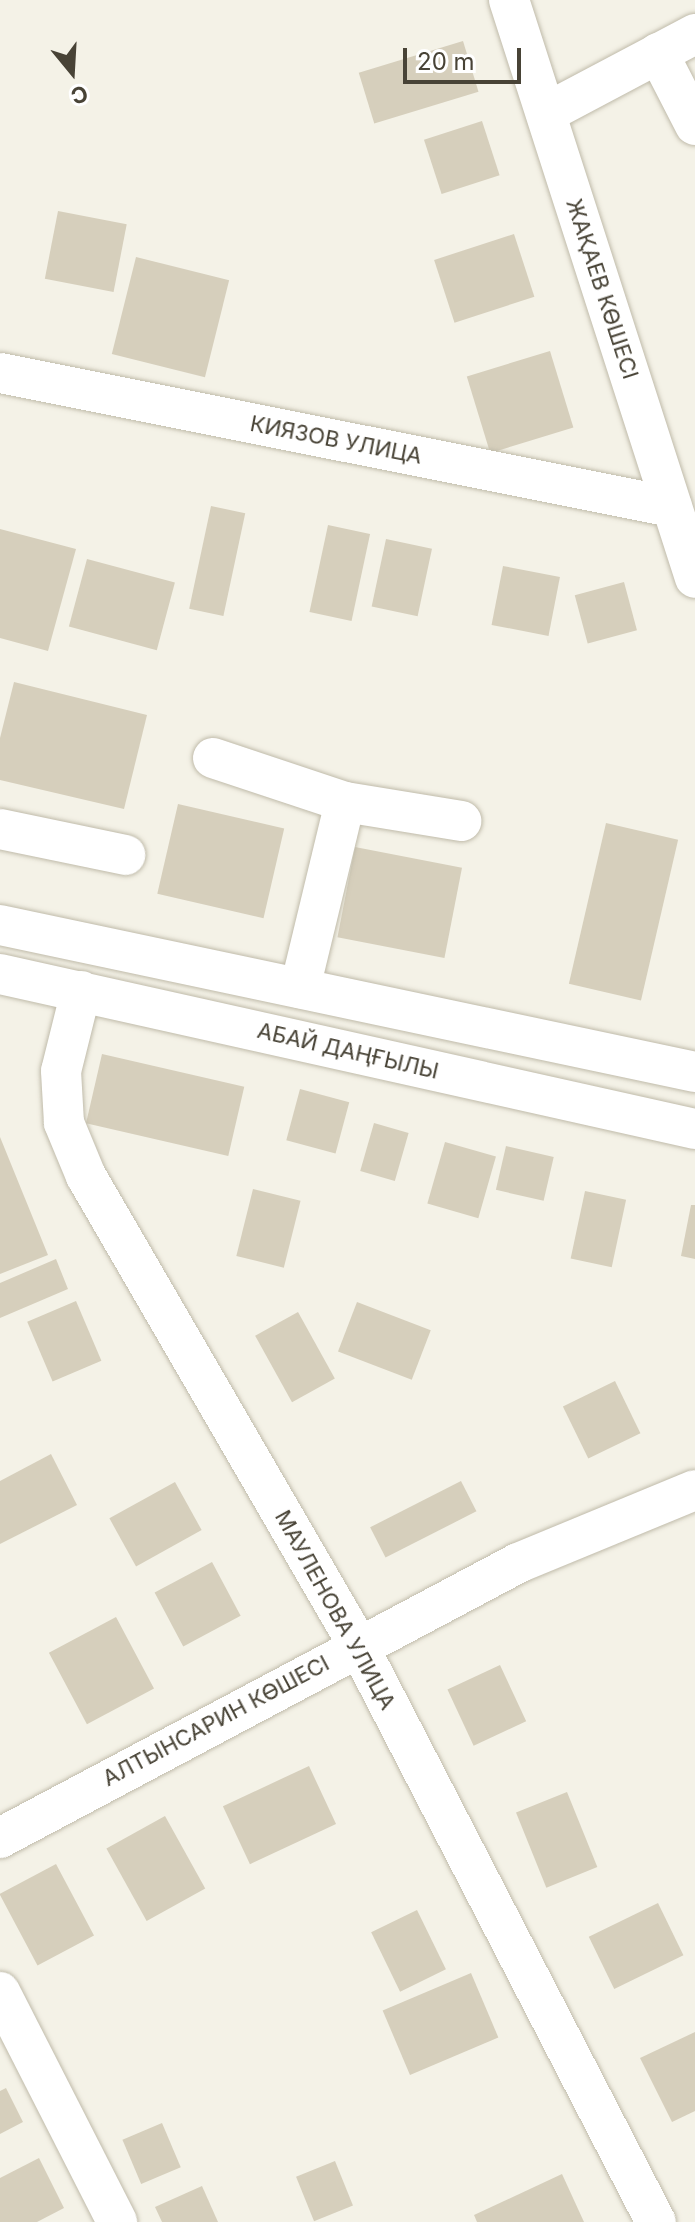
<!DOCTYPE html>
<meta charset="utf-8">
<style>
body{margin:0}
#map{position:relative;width:695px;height:2222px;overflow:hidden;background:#f4f2e7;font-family:Inter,sans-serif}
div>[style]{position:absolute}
.building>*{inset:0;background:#d6cfbc;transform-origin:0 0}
.roads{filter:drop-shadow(0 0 2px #c0bbaa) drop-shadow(0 0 2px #c0bbaa)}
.minor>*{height:40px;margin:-20px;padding:0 20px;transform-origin:20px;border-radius:20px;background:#fff}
span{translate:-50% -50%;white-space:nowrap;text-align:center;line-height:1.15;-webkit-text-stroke:6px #fff;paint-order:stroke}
.street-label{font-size:22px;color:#484336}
.north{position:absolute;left:32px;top:32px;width:80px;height:80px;-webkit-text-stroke:6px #fff;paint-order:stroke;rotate:162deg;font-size:22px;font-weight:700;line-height:32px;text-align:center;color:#484336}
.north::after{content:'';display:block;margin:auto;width:28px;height:36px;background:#484336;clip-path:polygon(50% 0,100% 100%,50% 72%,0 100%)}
.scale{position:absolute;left:403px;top:48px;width:118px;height:36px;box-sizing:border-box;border:4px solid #484336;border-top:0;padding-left:10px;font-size:24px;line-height:28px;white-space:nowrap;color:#484336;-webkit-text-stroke:6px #fff;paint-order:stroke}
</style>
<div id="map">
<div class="building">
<i style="left:463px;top:41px;width:53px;height:109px;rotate:73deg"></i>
<i style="left:482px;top:121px;width:57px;height:61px;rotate:72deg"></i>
<i style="left:58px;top:211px;width:70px;height:69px;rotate:11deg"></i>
<i style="left:514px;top:234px;width:66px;height:84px;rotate:72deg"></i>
<i style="left:136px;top:257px;width:96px;height:100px;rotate:14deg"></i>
<i style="left:550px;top:351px;width:80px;height:87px;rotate:73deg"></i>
<i style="left:211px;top:506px;width:35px;height:105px;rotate:12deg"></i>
<i style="left:328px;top:525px;width:43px;height:89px;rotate:12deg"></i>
<i style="clip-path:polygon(0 529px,76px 549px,48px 651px,0 638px)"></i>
<i style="left:386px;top:539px;width:47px;height:69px;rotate:12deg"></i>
<i style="left:87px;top:559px;width:91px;height:70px;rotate:15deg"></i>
<i style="left:503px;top:566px;width:58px;height:60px;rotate:11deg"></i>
<i style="left:624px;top:582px;width:50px;height:51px;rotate:75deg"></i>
<i style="clip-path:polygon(14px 682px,147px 715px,124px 809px,0 780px,0 738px)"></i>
<i style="left:178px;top:804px;width:109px;height:92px;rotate:13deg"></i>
<i style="left:606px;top:823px;width:74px;height:165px;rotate:13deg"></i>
<i style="left:355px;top:847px;width:109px;height:92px;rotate:11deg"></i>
<i style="left:102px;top:1054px;width:146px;height:71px;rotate:13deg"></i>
<i style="left:300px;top:1089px;width:51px;height:53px;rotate:15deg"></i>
<i style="left:374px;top:1123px;width:36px;height:50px;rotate:16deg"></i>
<i style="clip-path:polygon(0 1137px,48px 1255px,0 1274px)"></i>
<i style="left:445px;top:1142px;width:53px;height:64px;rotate:16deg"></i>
<i style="left:506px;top:1146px;width:49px;height:45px;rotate:13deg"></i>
<i style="left:253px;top:1189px;width:49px;height:69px;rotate:14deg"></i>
<i style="left:585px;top:1191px;width:42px;height:69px;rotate:12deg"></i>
<i style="clip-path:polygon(691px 1205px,695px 1205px,695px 1259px,681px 1256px)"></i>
<i style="clip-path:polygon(56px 1259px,68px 1289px,0 1318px,0 1283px)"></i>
<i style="left:76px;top:1301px;width:65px;height:53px;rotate:67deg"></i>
<i style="left:357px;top:1302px;width:79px;height:53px;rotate:21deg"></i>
<i style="left:298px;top:1312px;width:76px;height:49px;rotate:61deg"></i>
<i style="left:615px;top:1381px;width:58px;height:58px;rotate:64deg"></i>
<i style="clip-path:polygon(51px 1454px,77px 1505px,0 1544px,0 1481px)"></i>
<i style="left:461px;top:1481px;width:34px;height:102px;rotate:63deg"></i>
<i style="left:175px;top:1482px;width:55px;height:75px;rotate:61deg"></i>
<i style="left:212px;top:1562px;width:61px;height:65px;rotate:62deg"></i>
<i style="left:116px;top:1617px;width:81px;height:76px;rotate:62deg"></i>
<i style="left:500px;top:1665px;width:62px;height:58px;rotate:65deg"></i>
<i style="left:309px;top:1766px;width:64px;height:95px;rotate:65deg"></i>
<i style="left:567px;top:1792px;width:81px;height:55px;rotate:68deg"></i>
<i style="left:165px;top:1816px;width:83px;height:67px;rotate:61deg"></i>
<i style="left:56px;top:1864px;width:81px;height:64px;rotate:62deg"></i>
<i style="left:658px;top:1903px;width:58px;height:77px;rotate:64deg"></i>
<i style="left:417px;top:1910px;width:66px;height:51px;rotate:64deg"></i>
<i style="left:471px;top:1973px;width:70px;height:96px;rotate:67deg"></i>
<i style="clip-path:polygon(695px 2032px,695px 2111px,672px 2122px,640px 2058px)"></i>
<i style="clip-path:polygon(6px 2088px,23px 2122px,0 2134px,0 2091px)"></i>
<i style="left:162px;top:2123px;width:48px;height:43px;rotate:67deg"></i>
<i style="clip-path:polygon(39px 2158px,64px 2208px,37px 2222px,0 2222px,0 2178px)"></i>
<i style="left:335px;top:2161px;width:48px;height:42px;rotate:68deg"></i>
<i style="clip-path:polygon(562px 2174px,584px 2222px,477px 2222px,474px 2215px)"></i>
<i style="clip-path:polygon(202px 2186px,218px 2222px,162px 2222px,155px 2207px)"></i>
</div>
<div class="roads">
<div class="minor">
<i style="left:509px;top:0;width:607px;rotate:72.16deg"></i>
<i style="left:658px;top:53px;width:81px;rotate:62.8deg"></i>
<i style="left:546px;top:113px;width:169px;rotate:-27.9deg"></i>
<i style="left:0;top:373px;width:685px;rotate:11.28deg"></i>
<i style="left:213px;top:758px;width:139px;rotate:18.4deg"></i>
<i style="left:345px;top:802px;width:118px;rotate:9.3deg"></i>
<i style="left:0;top:829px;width:128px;rotate:11.7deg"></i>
<i style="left:0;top:925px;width:710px;rotate:11.94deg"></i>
<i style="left:0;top:974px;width:712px;rotate:12.57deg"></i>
<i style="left:300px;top:988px;width:191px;rotate:-76.4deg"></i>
<i style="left:81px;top:991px;width:82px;rotate:104deg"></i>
<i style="left:61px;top:1071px;width:52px;rotate:86.7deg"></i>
<i style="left:64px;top:1123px;width:57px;rotate:67.5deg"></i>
<i style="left:86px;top:1176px;width:542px;rotate:59.89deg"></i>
<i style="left:358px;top:1645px;width:649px;rotate:62.69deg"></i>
<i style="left:0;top:1838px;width:586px;rotate:-27.96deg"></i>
<i style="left:518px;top:1563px;width:191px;rotate:-22.4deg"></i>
<i style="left:0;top:1992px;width:258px;rotate:63deg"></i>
</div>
</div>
<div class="street-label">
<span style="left:602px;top:289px;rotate:72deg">ЖАҚАЕВ КӨШЕСІ</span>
<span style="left:336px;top:440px;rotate:11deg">КИЯЗОВ УЛИЦА</span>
<span style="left:348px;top:1051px;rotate:13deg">АБАЙ ДАҢҒЫЛЫ</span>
<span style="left:335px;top:1610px;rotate:61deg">МАУЛЕНОВА УЛИЦА</span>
<span style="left:216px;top:1721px;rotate:-28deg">АЛТЫНСАРИН КӨШЕСІ</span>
</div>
<div class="north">С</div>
<div class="scale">20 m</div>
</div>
